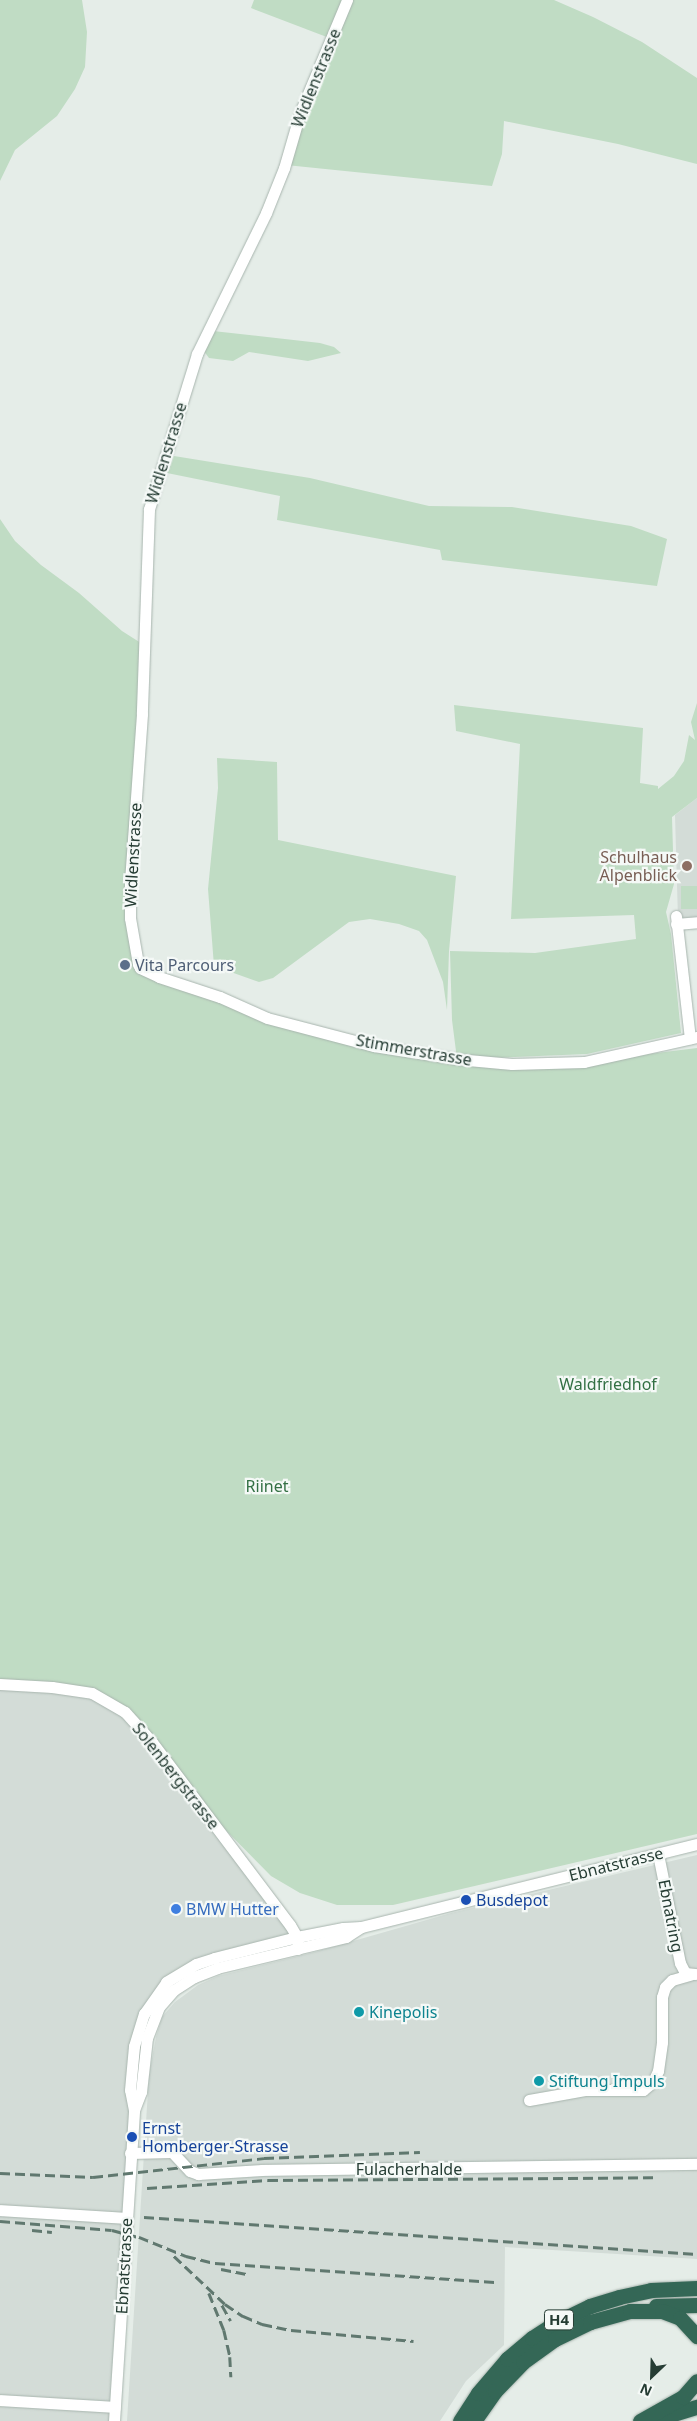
<!DOCTYPE html>
<style>
body{margin:0}
#map{position:relative;width:697px;height:2421px;overflow:hidden;background:#e5ede8;font-family:"Noto Sans",sans-serif}
div>[style]{position:absolute}
.built>*{inset:0;background:#d3dcd7}
.green>*{inset:0;background:#c0dcc4;transform-origin:0 0}
.roads{filter:drop-shadow(0 0 1px #a8b5ae) drop-shadow(0 0 1px #a8b5ae)}
.minor>*{height:11px;margin:-5.5px;padding:0 5.5px;transform-origin:5.5px;border-radius:5.5px;background:#fff}
.highway>*{height:15px;margin:-7.5px;padding:0 7.5px;transform-origin:7.5px;border-radius:7.5px;background:#346756}
.rail>*{height:2.5px;margin-top:-1.25px;transform-origin:0;background:repeating-linear-gradient(90deg,#60786f 0 10px,transparent 0 15px)}
.dots>*{width:14px;height:14px;translate:-50% -50%;box-sizing:border-box;border:2px solid #f5f9f7;border-radius:50%}
span{translate:-50% -50%;white-space:nowrap;text-align:center;line-height:1.15;-webkit-text-stroke:4.5px #f5f9f7;paint-order:stroke}
.shield-label span{padding:1px 4px;background:#f5f9f7;border:1px solid;border-radius:4px;-webkit-text-stroke-width:0}
.shield-label{font-size:15px;color:#263d34;font-weight:700}
.street-label{font-size:16px;color:#263d34}
.education-label{font-size:16px;color:#785e54}
.right{translate:-100% -50%;text-align:right}
.service-label{font-size:16px;color:#4e5e75}
.left{translate:0 -50%;text-align:left}
.park-label{font-size:16px;color:#337044}
.transit-label{font-size:16px;color:#164399}
.shop-label{font-size:16px;color:#366cbe}
.culture-label{font-size:16px;color:#0d838f}
.north{position:absolute;left:627px;top:2351px;width:50px;height:50px;-webkit-text-stroke:4px #f5f9f7;paint-order:stroke;rotate:204deg;font-size:14px;font-weight:700;line-height:20px;text-align:center;color:#263d34}
.north::after{content:'';display:block;margin:auto;width:18px;height:22px;background:#263d34;clip-path:polygon(50% 0,100% 100%,50% 72%,0 100%)}
</style>
<div id="map">
<div class="built">
<i style="clip-path:polygon(697px 798px,697px 918px,678px 919px,675px 815px)"></i>
<i style="clip-path:polygon(0 1684px,82px 1691px,125px 1712px,299px 1943px,183px 1978px,149px 2017px,138px 2055px,114px 2421px,0 2421px)"></i>
<i style="clip-path:polygon(697px 1855px,697px 2259px,505px 2247px,504px 2345px,466px 2381px,440px 2421px,127px 2421px,149px 2075px,156px 2037px,162px 2017px,175px 2002px,198px 1985px,218px 1976px,315px 1952px,451px 1913px)"></i>
</div>
<div class="green">
<i style="clip-path:polygon(0 0,82px 0,87px 32px,85px 67px,75px 89px,57px 116px,15px 150px,0 181px)"></i>
<i style="clip-path:polygon(254px 0,345px 0,332px 39px,251px 8px)"></i>
<i style="clip-path:polygon(351px 0,554px 0,593px 17px,642px 42px,697px 78px,697px 164px,618px 144px,504px 121px,502px 154px,492px 186px,286px 165px,302px 114px,346px 18px)"></i>
<i style="clip-path:polygon(213px 331px,320px 343px,334px 347px,341px 353px,308px 361px,249px 352px,233px 361px,209px 358px,203px 350px)"></i>
<i style="clip-path:polygon(174px 456px,310px 478px,429px 506px,512px 507px,631px 526px,667px 539px,657px 586px,442px 560px,440px 550px,277px 520px,280px 496px,162px 472px,167px 459px)"></i>
<i style="clip-path:polygon(0 519px,15px 541px,41px 565px,79px 593px,122px 631px,144px 645px,130px 883px,138px 963px,267px 1018px,457px 1059px,452px 1020px,450px 951px,535px 953px,636px 939px,634px 915px,511px 919px,520px 744px,456px 731px,454px 705px,643px 728px,640px 783px,658px 786px,658px 789px,674px 776px,684px 761px,689px 735px,695px 740px,691px 722px,697px 703px,697px 798px,672px 817px,674px 884px,666px 912px,671px 934px,681px 1033px,587px 1054px,464px 1059px,584px 1062px,697px 1048px,697px 1834px,393px 1905px,337px 1905px,300px 1893px,271px 1876px,191px 1795px,152px 1742px,101px 1697px,0 1684px)"></i>
<i style="clip-path:polygon(217px 758px,277px 762px,278px 840px,456px 876px,449px 951px,447px 1010px,443px 982px,427px 940px,419px 931px,399px 924px,370px 919px,349px 922px,273px 978px,259px 982px,214px 966px,208px 889px,218px 788px)"></i>
<i style="left:697px;top:886px;width:23px;height:16px;rotate:90deg"></i>
</div>
<div class="roads">
<div class="minor">
<i style="left:347px;top:0;width:122px;rotate:112.6deg"></i>
<i style="left:300px;top:113px;width:57px;rotate:106.2deg"></i>
<i style="left:284px;top:168px;width:48px;rotate:111.8deg"></i>
<i style="left:266px;top:213px;width:157px;rotate:116.1deg"></i>
<i style="left:197px;top:354px;width:162px;rotate:107.2deg"></i>
<i style="left:149px;top:509px;width:205px;rotate:92deg"></i>
<i style="left:142px;top:714px;width:169px;rotate:94.1deg"></i>
<i style="left:130px;top:883px;width:35px;rotate:90deg"></i>
<i style="left:130px;top:918px;width:47px;rotate:80.1deg"></i>
<i style="left:138px;top:964px;width:4px;rotate:63deg"></i>
<i style="left:140px;top:968px;width:21px;rotate:25deg"></i>
<i style="left:159px;top:977px;width:64px;rotate:18.2deg"></i>
<i style="left:220px;top:997px;width:51px;rotate:24.1deg"></i>
<i style="left:267px;top:1018px;width:111px;rotate:14.7deg"></i>
<i style="left:374px;top:1046px;width:84px;rotate:8.9deg"></i>
<i style="left:457px;top:1059px;width:55px;rotate:5.2deg"></i>
<i style="left:512px;top:1064px;width:72px;rotate:-1.6deg"></i>
<i style="left:584px;top:1062px;width:116px;rotate:-12.5deg"></i>
<i style="left:676px;top:916px;width:123px;rotate:83.5deg"></i>
<i style="left:676px;top:924px;width:21px;rotate:-5deg"></i>
<i style="left:0;top:1684px;width:52px;rotate:3.3deg"></i>
<i style="left:52px;top:1687px;width:40px;rotate:8.5deg"></i>
<i style="left:92px;top:1693px;width:38px;rotate:30deg"></i>
<i style="left:125px;top:1712px;width:40px;rotate:48deg"></i>
<i style="left:152px;top:1742px;width:229px;rotate:53deg"></i>
<i style="left:290px;top:1925px;width:14px;rotate:60deg"></i>
<i style="left:297px;top:1937px;width:12px;rotate:85deg"></i>
<i style="left:658px;top:1854px;width:111px;rotate:78.6deg"></i>
<i style="left:680px;top:1963px;width:11px;rotate:63deg"></i>
<i style="left:685px;top:1973px;width:10px;rotate:6deg"></i>
<i style="left:529px;top:2100px;width:58px;rotate:-10deg"></i>
<i style="left:586px;top:2090px;width:57px"></i>
<i style="left:643px;top:2090px;width:13px;rotate:-39deg"></i>
<i style="left:653px;top:2082px;width:12px;rotate:-66deg"></i>
<i style="left:658px;top:2071px;width:29px;rotate:-82deg"></i>
<i style="left:662px;top:2042px;width:45px;rotate:-90deg"></i>
<i style="left:662px;top:1997px;width:10px;rotate:-73deg"></i>
<i style="left:665px;top:1987px;width:10px;rotate:-45deg"></i>
<i style="left:672px;top:1980px;width:19px;rotate:-16deg"></i>
<i style="left:134px;top:2110px;width:19px;rotate:-69deg"></i>
<i style="left:141px;top:2092px;width:54px;rotate:-83.7deg"></i>
<i style="left:147px;top:2038px;width:33px;rotate:-69deg"></i>
<i style="left:159px;top:2007px;width:23px;rotate:-49deg"></i>
<i style="left:174px;top:1990px;width:24px;rotate:-33deg"></i>
<i style="left:194px;top:1977px;width:25px;rotate:-21deg"></i>
<i style="left:217px;top:1968px;width:133px;rotate:-13.5deg"></i>
<i style="left:346px;top:1937px;width:17px;rotate:-33deg"></i>
<i style="left:130px;top:2153px;width:42px;rotate:-1.4deg"></i>
<i style="left:172px;top:2152px;width:26px;rotate:47deg"></i>
<i style="left:190px;top:2171px;width:9px;rotate:21deg"></i>
<i style="left:198px;top:2174px;width:64px;rotate:-3.6deg"></i>
<i style="left:262px;top:2170px;width:435px;rotate:-0.8deg"></i>
<i style="left:0;top:2210px;width:126px;rotate:3.6deg"></i>
<i style="left:0;top:2400px;width:115px;rotate:3.5deg"></i>
<i style="left:114px;top:2421px;width:312px;rotate:-86.3deg"></i>
<i style="left:134px;top:2110px;width:20px;rotate:-101deg"></i>
<i style="left:130px;top:2090px;width:44px;rotate:-84.8deg"></i>
<i style="left:134px;top:2046px;width:34px;rotate:-73deg"></i>
<i style="left:144px;top:2014px;width:39px;rotate:-55deg"></i>
<i style="left:166px;top:1982px;width:35px;rotate:-31deg"></i>
<i style="left:196px;top:1964px;width:19px;rotate:-18deg"></i>
<i style="left:214px;top:1958px;width:86px;rotate:-14.2deg"></i>
<i style="left:297px;top:1937px;width:47px;rotate:-11.1deg"></i>
<i style="left:343px;top:1928px;width:18px;rotate:-3deg"></i>
<i style="left:361px;top:1927px;width:346px;rotate:-13.9deg"></i>
</div>
<div class="highway">
<i style="left:656px;top:2306px;width:41px;rotate:-1.4deg"></i>
<i style="left:660px;top:2418px;width:39px;rotate:-17deg"></i>
<i style="left:460px;top:2421px;width:33px;rotate:-57deg"></i>
<i style="left:478px;top:2393px;width:45px;rotate:-49.5deg"></i>
<i style="left:507px;top:2359px;width:33px;rotate:-40deg"></i>
<i style="left:532px;top:2338px;width:27px;rotate:-33deg"></i>
<i style="left:555px;top:2323px;width:39px;rotate:-26deg"></i>
<i style="left:590px;top:2306px;width:30px;rotate:-17deg"></i>
<i style="left:619px;top:2297px;width:33px;rotate:-12deg"></i>
<i style="left:651px;top:2290px;width:46px;rotate:-2.5deg"></i>
<i style="left:474px;top:2421px;width:37px;rotate:-55deg"></i>
<i style="left:495px;top:2391px;width:40px;rotate:-46deg"></i>
<i style="left:523px;top:2362px;width:39px;rotate:-36deg"></i>
<i style="left:555px;top:2339px;width:39px;rotate:-26deg"></i>
<i style="left:590px;top:2322px;width:41px;rotate:-15.4deg"></i>
<i style="left:630px;top:2311px;width:32px"></i>
<i style="left:662px;top:2311px;width:19px;rotate:21deg"></i>
<i style="left:680px;top:2318px;width:25px;rotate:47deg"></i>
<i style="left:640px;top:2421px;width:49px;rotate:-29.2deg"></i>
<i style="left:683px;top:2397px;width:21px;rotate:-49deg"></i>
</div>
</div>
<div class="rail">
<i style="left:0;top:2173px;width:93px;rotate:2.5deg"></i>
<i style="left:93px;top:2177px;width:172px;rotate:-6.3deg"></i>
<i style="left:264px;top:2158px;width:156px;rotate:-2.2deg"></i>
<i style="left:147px;top:2188px;width:121px;rotate:-3.8deg"></i>
<i style="left:268px;top:2180px;width:385px;rotate:-0.4deg"></i>
<i style="left:144px;top:2217px;width:554px;rotate:3.83deg"></i>
<i style="left:0;top:2221px;width:112px;rotate:4.6deg"></i>
<i style="left:112px;top:2230px;width:28px;rotate:15deg"></i>
<i style="left:139px;top:2237px;width:51px;rotate:22deg"></i>
<i style="left:186px;top:2256px;width:30px;rotate:14deg"></i>
<i style="left:215px;top:2263px;width:280px;rotate:3.9deg"></i>
<i style="left:32px;top:2230px;width:20px;rotate:6deg"></i>
<i style="left:174px;top:2256px;width:70px;rotate:43.3deg"></i>
<i style="left:225px;top:2304px;width:22px;rotate:34deg"></i>
<i style="left:243px;top:2316px;width:21px;rotate:23deg"></i>
<i style="left:262px;top:2324px;width:30px;rotate:12deg"></i>
<i style="left:291px;top:2330px;width:123px;rotate:5.1deg"></i>
<i style="left:221px;top:2269px;width:26px;rotate:11deg"></i>
<i style="left:209px;top:2293px;width:40px;rotate:68deg"></i>
<i style="left:224px;top:2330px;width:28px;rotate:77deg"></i>
<i style="left:230px;top:2357px;width:20px;rotate:87deg"></i>
<i style="left:222px;top:2305px;width:18px;rotate:61deg"></i>
</div>
<div class="dots">
<i style="left:687px;top:866px;background:#8d6e63"></i>
<i style="left:125px;top:965px;background:#5c6f8a"></i>
<i style="left:466px;top:1900px;background:#1a4fb4"></i>
<i style="left:176px;top:1909px;background:#3f7fe0"></i>
<i style="left:359px;top:2012px;background:#0f9aa8"></i>
<i style="left:539px;top:2081px;background:#0f9aa8"></i>
<i style="left:132px;top:2137px;background:#1a4fb4"></i>
</div>
<div class="shield-label">
<span style="left:559px;top:2320px">H4</span>
</div>
<div class="street-label">
<span style="left:316px;top:78px;rotate:-68deg">Widlenstrasse</span>
<span style="left:166px;top:453px;rotate:-73deg">Widlenstrasse</span>
<span style="left:133px;top:855px;rotate:-87deg">Widlenstrasse</span>
<span style="left:414px;top:1050px;rotate:10deg">Stimmerstrasse</span>
<span style="left:176px;top:1776px;rotate:52deg">Solenbergstrasse</span>
<span style="left:616px;top:1864px;rotate:-14deg">Ebnatstrasse</span>
<span style="left:671px;top:1916px;rotate:79deg">Ebnatring</span>
<span style="left:409px;top:2169px">Fulacherhalde</span>
<span style="left:124px;top:2266px;rotate:-87deg">Ebnatstrasse</span>
</div>
<div class="education-label">
<span class="right" style="left:677px;top:866px">Schulhaus<br>Alpenblick</span>
</div>
<div class="service-label">
<span class="left" style="left:135px;top:965px">Vita Parcours</span>
</div>
<div class="park-label">
<span style="left:608px;top:1384px">Waldfriedhof</span>
<span style="left:267px;top:1486px">Riinet</span>
</div>
<div class="transit-label">
<span class="left" style="left:476px;top:1900px">Busdepot</span>
<span class="left" style="left:142px;top:2137px">Ernst<br>Homberger-Strasse</span>
</div>
<div class="shop-label">
<span class="left" style="left:186px;top:1909px">BMW Hutter</span>
</div>
<div class="culture-label">
<span class="left" style="left:369px;top:2012px">Kinepolis</span>
<span class="left" style="left:549px;top:2081px">Stiftung Impuls</span>
</div>
<div class="north">N</div>
</div>
